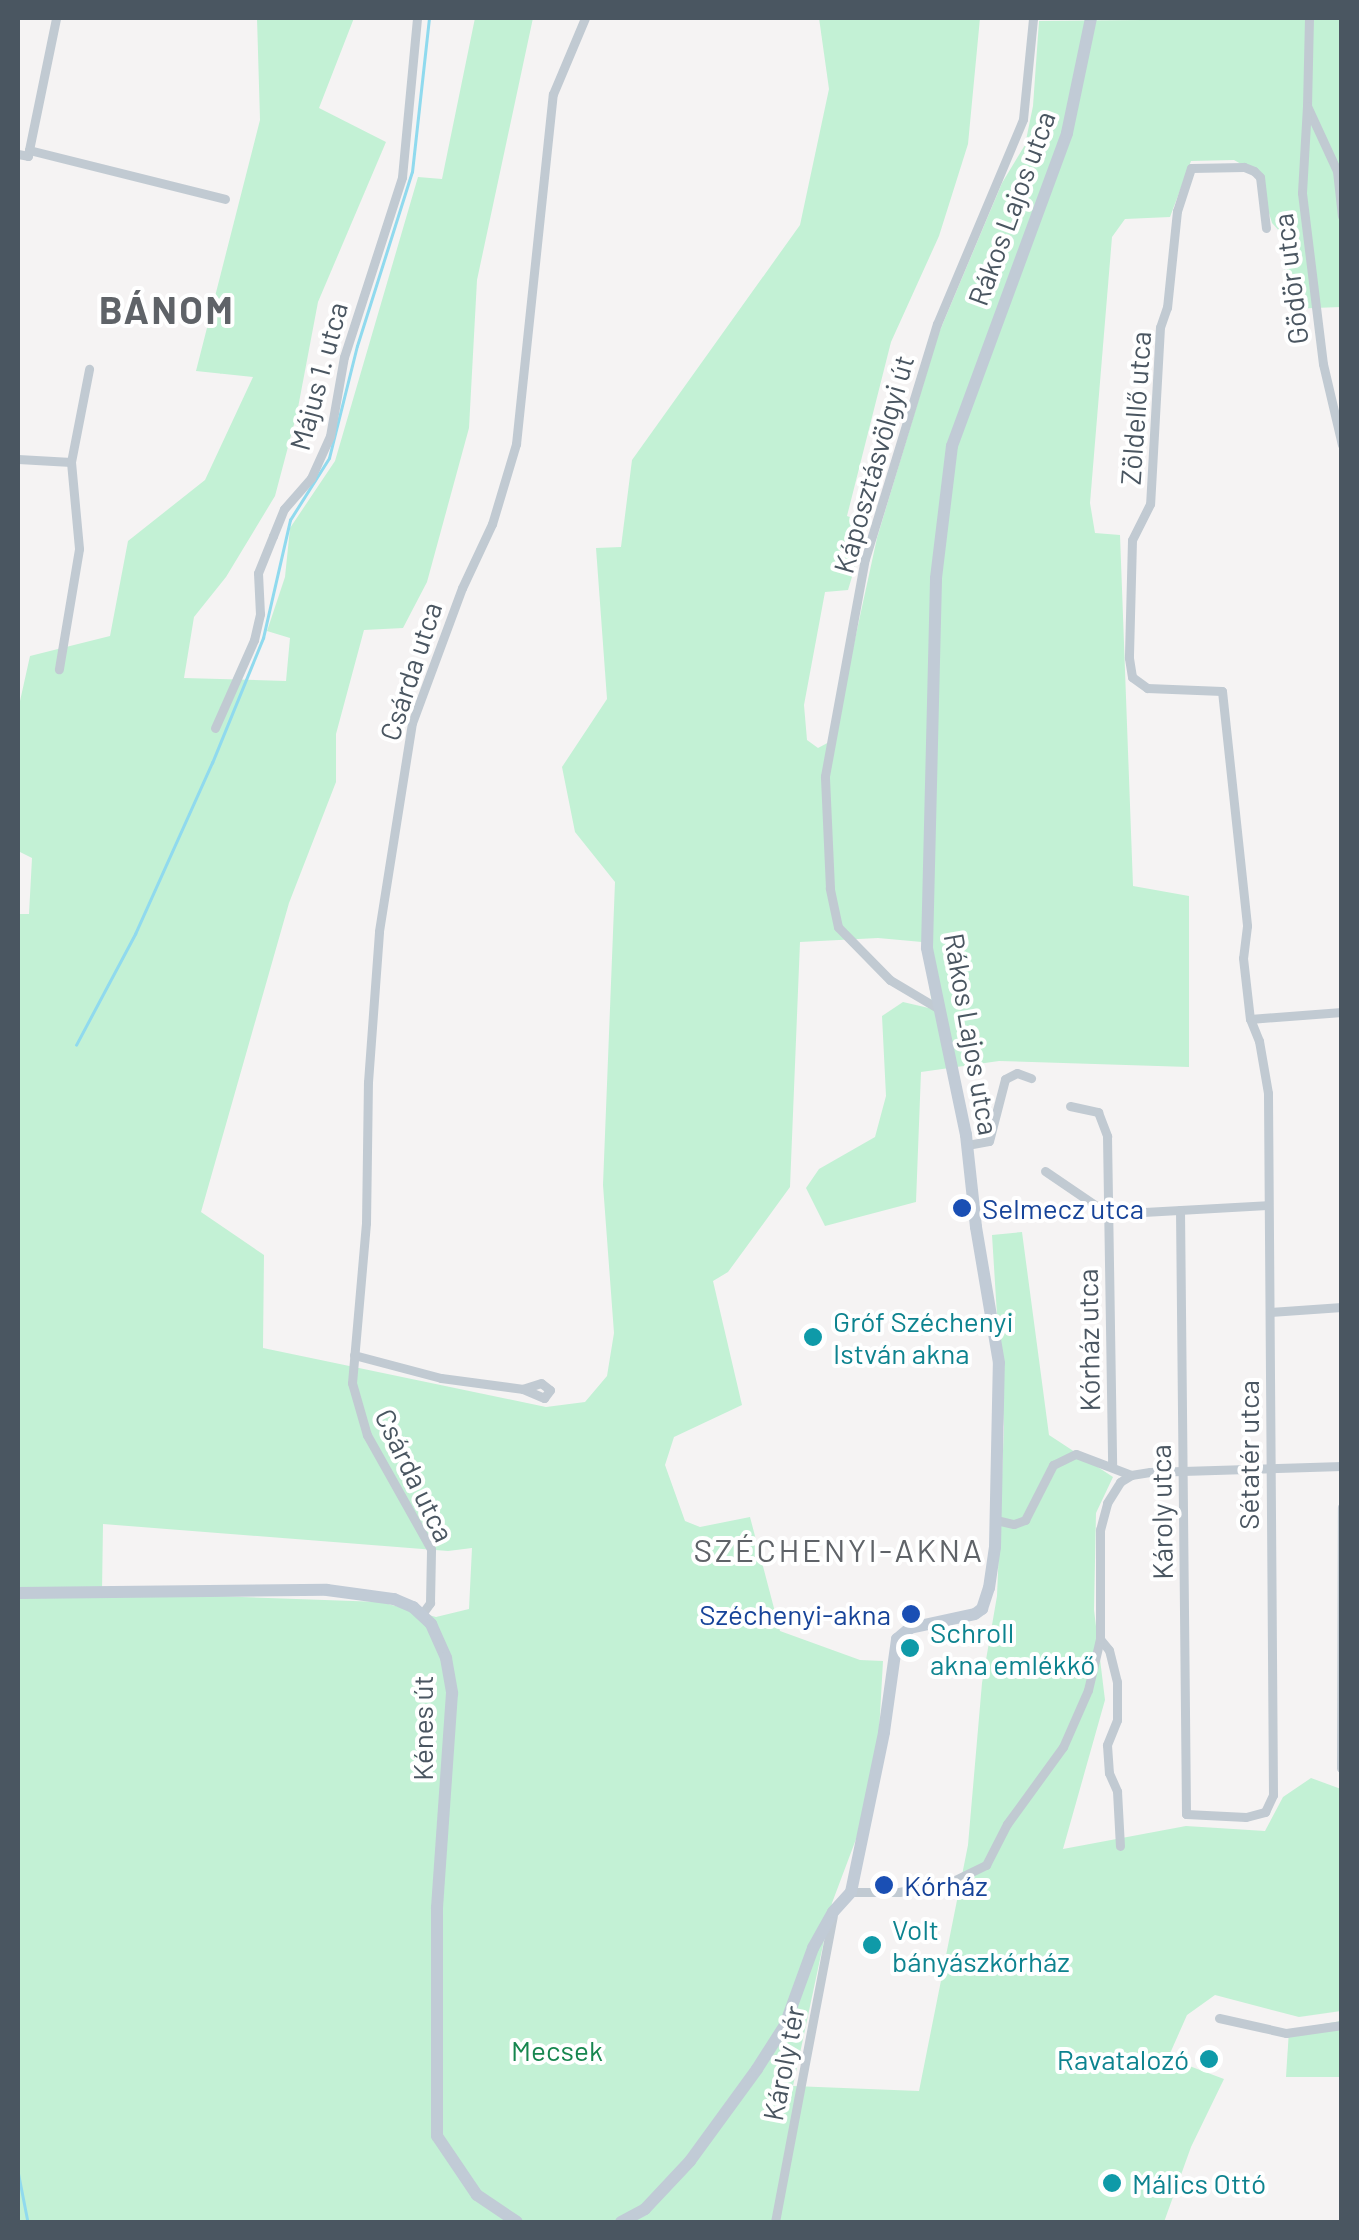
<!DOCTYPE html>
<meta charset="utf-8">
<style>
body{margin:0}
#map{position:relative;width:1359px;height:2240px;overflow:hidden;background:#f5f3f3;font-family:Barlow,sans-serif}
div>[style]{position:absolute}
.green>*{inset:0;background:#c3f1d5}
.stream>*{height:2.5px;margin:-1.25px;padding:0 1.25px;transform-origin:1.25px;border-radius:1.25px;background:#90daee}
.street>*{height:9px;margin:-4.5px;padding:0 4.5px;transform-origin:4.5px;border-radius:4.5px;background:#c1cad2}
.secondary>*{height:12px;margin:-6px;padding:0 6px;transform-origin:6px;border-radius:6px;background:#c1cbd6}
.dots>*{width:28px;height:28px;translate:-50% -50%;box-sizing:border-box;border:5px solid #fff;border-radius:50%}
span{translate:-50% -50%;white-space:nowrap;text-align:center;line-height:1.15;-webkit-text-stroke:8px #fff;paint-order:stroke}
.street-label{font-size:28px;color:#4a5661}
.transit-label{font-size:28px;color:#164399}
.left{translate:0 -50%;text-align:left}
.right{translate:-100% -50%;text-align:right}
.culture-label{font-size:28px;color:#0d838f}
.park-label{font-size:28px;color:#17864f}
.quarter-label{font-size:32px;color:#5f6368;letter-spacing:2.5px}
.district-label{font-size:38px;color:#5f6368;font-weight:700;letter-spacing:2.5px}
.frame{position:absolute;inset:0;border:20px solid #4a5661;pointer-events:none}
</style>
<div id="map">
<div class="green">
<i style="clip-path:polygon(evenodd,257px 18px,354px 18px,319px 108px,386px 142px,318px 302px,297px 413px,275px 496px,226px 577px,194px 617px,184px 678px,286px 681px,290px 638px,267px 631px,285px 577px,290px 528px,335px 461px,418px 177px,442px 179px,475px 18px,533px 18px,477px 280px,469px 428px,427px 582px,403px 628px,364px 630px,336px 734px,336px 782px,289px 903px,201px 1212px,264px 1255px,263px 1348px,546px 1407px,585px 1402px,607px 1376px,614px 1333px,603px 1185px,615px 882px,575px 832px,562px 767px,607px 699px,596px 548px,621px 547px,632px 460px,800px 225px,829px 89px,819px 18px,980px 18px,968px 144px,939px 236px,891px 342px,847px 516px,868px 524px,848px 590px,825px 592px,804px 705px,807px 740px,818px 748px,833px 740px,877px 538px,938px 335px,1002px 183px,1025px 145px,1033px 106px,1039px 21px,1341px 18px,1341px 307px,1287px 309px,1282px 234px,1272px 223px,1257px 173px,1234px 160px,1191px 161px,1170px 217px,1125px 219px,1112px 237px,1090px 503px,1095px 533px,1120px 535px,1133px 886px,1189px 896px,1189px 1067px,999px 1061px,921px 1072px,916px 1202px,825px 1226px,806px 1188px,819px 1169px,875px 1137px,886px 1096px,882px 1016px,903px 1002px,933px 1009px,922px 942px,878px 938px,800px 942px,790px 1187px,728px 1272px,713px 1281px,742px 1405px,674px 1437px,665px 1465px,685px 1521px,700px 1527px,750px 1517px,780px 1631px,860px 1660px,883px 1661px,876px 1786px,832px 1903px,793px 2086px,919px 2091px,968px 1845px,982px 1683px,997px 1596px,1004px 1427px,992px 1235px,1022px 1232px,1049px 1435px,1113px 1477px,1096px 1513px,1094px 1610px,1105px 1700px,1063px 1849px,1186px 1826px,1265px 1831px,1283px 1797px,1311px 1778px,1341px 1789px,1341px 2011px,1299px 2017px,1215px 1995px,1187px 2015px,1168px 2058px,1224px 2079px,1191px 2147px,1164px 2222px,18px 2222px,18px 914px,29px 914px,32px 858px,18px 851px,18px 710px,30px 656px,110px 636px,128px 541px,205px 480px,253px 377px,196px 371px,260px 120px,257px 18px,103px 1524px,448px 1551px,472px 1548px,469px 1609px,436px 1617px,381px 1602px,102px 1592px,103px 1524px)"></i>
<i style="clip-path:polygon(1341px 2021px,1341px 2077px,1286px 2077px,1289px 2030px)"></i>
</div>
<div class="stream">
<i style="left:76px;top:1045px;width:126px;rotate:-62deg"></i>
<i style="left:135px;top:934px;width:188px;rotate:-65.8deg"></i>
<i style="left:212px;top:763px;width:135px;rotate:-67.8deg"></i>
<i style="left:263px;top:638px;width:121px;rotate:-77.1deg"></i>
<i style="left:290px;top:520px;width:73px;rotate:-57.8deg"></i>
<i style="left:329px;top:458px;width:115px;rotate:-76deg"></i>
<i style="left:357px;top:346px;width:182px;rotate:-72.5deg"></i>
<i style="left:412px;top:172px;width:155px;rotate:-83.7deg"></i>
<i style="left:18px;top:2124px;width:36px;rotate:-90deg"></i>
<i style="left:18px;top:2171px;width:52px;rotate:78.9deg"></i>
</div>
<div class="street">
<i style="left:1309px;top:18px;width:88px;rotate:91.3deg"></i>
<i style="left:1307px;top:106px;width:72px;rotate:65.2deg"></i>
<i style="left:1337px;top:171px;width:45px;rotate:83.7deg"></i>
<i style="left:1307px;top:106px;width:87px;rotate:93.3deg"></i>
<i style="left:1302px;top:193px;width:172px;rotate:83deg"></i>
<i style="left:1323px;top:364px;width:83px;rotate:76.8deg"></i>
<i style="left:29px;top:150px;width:135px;rotate:-78.4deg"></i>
<i style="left:18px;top:154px;width:10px;rotate:11deg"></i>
<i style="left:28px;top:156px;width:6px;rotate:-81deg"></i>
<i style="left:29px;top:150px;width:202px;rotate:14deg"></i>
<i style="left:1266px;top:228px;width:51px;rotate:-96.7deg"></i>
<i style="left:1260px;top:177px;width:8px;rotate:-135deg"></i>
<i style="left:1254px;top:171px;width:11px;rotate:-158deg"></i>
<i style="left:1244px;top:167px;width:53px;rotate:178.9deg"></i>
<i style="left:1191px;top:168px;width:45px;rotate:108deg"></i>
<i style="left:1177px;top:211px;width:97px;rotate:95.9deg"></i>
<i style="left:1167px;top:307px;width:21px;rotate:109deg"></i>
<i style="left:1160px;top:327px;width:177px;rotate:93.2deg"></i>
<i style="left:1150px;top:504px;width:40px;rotate:116.6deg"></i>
<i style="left:1132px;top:540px;width:118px;rotate:91.5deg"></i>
<i style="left:1129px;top:658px;width:19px;rotate:81deg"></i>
<i style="left:1132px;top:677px;width:19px;rotate:36deg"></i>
<i style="left:1147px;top:688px;width:75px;rotate:2.3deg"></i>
<i style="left:1222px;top:691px;width:236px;rotate:83.9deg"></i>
<i style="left:1247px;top:926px;width:32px;rotate:97deg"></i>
<i style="left:1243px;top:958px;width:61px;rotate:83.5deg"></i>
<i style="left:1250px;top:1019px;width:92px;rotate:-4.4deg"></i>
<i style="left:18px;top:459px;width:53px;rotate:3.2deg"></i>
<i style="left:71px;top:462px;width:87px;rotate:84.7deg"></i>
<i style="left:79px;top:549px;width:122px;rotate:99.5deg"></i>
<i style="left:71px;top:462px;width:95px;rotate:-79deg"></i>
<i style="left:215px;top:728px;width:96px;rotate:-66.1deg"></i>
<i style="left:254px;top:640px;width:27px;rotate:-77deg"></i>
<i style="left:260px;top:614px;width:41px;rotate:-92.8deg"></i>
<i style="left:258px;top:573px;width:40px;rotate:-68deg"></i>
<i style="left:273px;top:536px;width:29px;rotate:-68deg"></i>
<i style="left:284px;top:509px;width:41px;rotate:-48.9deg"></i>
<i style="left:311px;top:478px;width:46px;rotate:-65.7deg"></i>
<i style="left:330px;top:436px;width:80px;rotate:-80deg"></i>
<i style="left:344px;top:357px;width:189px;rotate:-72.1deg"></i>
<i style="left:402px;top:177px;width:160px;rotate:-84.6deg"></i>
<i style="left:939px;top:1009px;width:57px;rotate:-149.4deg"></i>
<i style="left:890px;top:980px;width:74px;rotate:-134.5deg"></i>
<i style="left:838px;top:927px;width:40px;rotate:-102deg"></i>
<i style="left:830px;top:888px;width:112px;rotate:-92.6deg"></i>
<i style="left:825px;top:776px;width:221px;rotate:-79.6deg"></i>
<i style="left:865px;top:559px;width:246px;rotate:-73deg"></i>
<i style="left:937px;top:324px;width:222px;rotate:-67.2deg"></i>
<i style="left:1023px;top:119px;width:101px;rotate:-84.3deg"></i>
<i style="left:1070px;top:1106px;width:29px;rotate:12deg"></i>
<i style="left:1098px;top:1112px;width:26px;rotate:69deg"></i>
<i style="left:1107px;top:1136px;width:330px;rotate:89.1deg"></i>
<i style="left:967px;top:1145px;width:22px;rotate:-10deg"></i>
<i style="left:989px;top:1141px;width:64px;rotate:-75.5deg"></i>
<i style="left:1005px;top:1079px;width:13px;rotate:-27deg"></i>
<i style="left:1017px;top:1073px;width:15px;rotate:20deg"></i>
<i style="left:1045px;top:1171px;width:76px;rotate:34.3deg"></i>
<i style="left:1108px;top:1214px;width:159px;rotate:-3.2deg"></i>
<i style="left:1180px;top:1210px;width:604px;rotate:89.43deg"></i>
<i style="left:1186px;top:1814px;width:60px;rotate:2.9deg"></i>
<i style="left:1246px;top:1817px;width:20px;rotate:-15deg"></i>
<i style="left:1265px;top:1812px;width:19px;rotate:-65deg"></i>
<i style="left:1273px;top:1795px;width:702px;rotate:-90.41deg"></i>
<i style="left:1268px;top:1093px;width:53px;rotate:-99.8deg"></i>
<i style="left:1259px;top:1041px;width:24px;rotate:-112deg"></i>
<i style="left:1270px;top:1312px;width:72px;rotate:-4deg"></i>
<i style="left:354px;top:1355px;width:90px;rotate:14.8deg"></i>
<i style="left:441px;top:1378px;width:83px;rotate:7.6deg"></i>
<i style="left:523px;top:1389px;width:23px;rotate:23deg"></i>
<i style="left:544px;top:1398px;width:10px;rotate:-53deg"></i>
<i style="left:550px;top:1390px;width:11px;rotate:-142deg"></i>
<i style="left:541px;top:1383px;width:19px;rotate:162deg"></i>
<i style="left:996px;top:1520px;width:18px;rotate:13deg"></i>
<i style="left:1014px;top:1524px;width:12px;rotate:-20deg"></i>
<i style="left:1025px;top:1520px;width:62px;rotate:-63deg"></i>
<i style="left:1053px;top:1465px;width:25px;rotate:-26deg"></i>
<i style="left:1076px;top:1454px;width:59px;rotate:20.9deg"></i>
<i style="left:422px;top:1614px;width:14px;rotate:-54deg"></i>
<i style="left:430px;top:1603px;width:54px;rotate:-88.9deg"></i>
<i style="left:431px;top:1549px;width:131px;rotate:-119.3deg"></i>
<i style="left:367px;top:1435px;width:54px;rotate:-106.1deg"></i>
<i style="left:352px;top:1383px;width:161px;rotate:-85deg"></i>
<i style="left:366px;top:1223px;width:141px;rotate:-89.2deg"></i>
<i style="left:368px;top:1082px;width:151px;rotate:-85.8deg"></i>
<i style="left:379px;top:931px;width:211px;rotate:-81deg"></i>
<i style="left:412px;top:723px;width:144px;rotate:-69.7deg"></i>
<i style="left:462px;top:588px;width:71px;rotate:-64.9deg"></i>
<i style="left:492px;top:524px;width:84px;rotate:-73.3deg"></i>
<i style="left:516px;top:444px;width:352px;rotate:-84deg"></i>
<i style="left:553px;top:94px;width:82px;rotate:-67.2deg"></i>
<i style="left:1100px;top:1639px;width:14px;rotate:51deg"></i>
<i style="left:1109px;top:1650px;width:33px;rotate:76deg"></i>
<i style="left:1117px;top:1682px;width:38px;rotate:90deg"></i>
<i style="left:1117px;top:1720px;width:27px;rotate:112deg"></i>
<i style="left:1107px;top:1745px;width:28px;rotate:86deg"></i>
<i style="left:1109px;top:1773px;width:20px;rotate:66deg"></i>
<i style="left:1117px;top:1791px;width:55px;rotate:86.9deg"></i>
<i style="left:1341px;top:1768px;width:261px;rotate:-89.8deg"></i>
<i style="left:851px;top:1892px;width:48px"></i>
<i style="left:899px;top:1892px;width:55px;rotate:-11.5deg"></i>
<i style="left:953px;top:1881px;width:37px;rotate:-26deg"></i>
<i style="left:986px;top:1865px;width:46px;rotate:-62.9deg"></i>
<i style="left:1007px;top:1824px;width:95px;rotate:-54deg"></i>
<i style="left:1063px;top:1747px;width:62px;rotate:-66.3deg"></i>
<i style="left:1088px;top:1690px;width:52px;rotate:-76.8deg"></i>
<i style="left:1100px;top:1639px;width:109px;rotate:-90deg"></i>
<i style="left:1100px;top:1530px;width:28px;rotate:-75deg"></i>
<i style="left:1107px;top:1503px;width:25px;rotate:-58deg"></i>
<i style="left:1120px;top:1482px;width:13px;rotate:-32deg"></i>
<i style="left:1131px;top:1475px;width:19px;rotate:-9deg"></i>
<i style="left:1150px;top:1472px;width:192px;rotate:-1.8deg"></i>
<i style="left:1219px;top:2018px;width:69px;rotate:12.6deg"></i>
<i style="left:1286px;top:2033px;width:57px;rotate:-8.1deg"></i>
<i style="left:775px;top:2222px;width:311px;rotate:-79.3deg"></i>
</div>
<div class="secondary">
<i style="left:18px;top:1593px;width:309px;rotate:-0.6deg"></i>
<i style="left:327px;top:1590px;width:68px;rotate:7.7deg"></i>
<i style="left:394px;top:1599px;width:21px;rotate:23deg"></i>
<i style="left:413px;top:1607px;width:25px;rotate:43deg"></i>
<i style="left:431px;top:1624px;width:37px;rotate:66deg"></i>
<i style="left:446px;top:1658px;width:36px;rotate:80deg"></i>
<i style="left:452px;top:1693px;width:216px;rotate:94deg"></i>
<i style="left:437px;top:1908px;width:228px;rotate:90deg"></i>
<i style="left:437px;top:2136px;width:71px;rotate:55.9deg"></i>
<i style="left:477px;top:2195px;width:48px;rotate:34deg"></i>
<i style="left:621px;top:2222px;width:27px;rotate:-28deg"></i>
<i style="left:645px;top:2209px;width:66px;rotate:-46.8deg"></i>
<i style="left:690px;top:2161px;width:114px;rotate:-53.9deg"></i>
<i style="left:757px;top:2069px;width:52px;rotate:-57.5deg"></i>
<i style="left:785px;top:2025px;width:82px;rotate:-70deg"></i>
<i style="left:813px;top:1948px;width:41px;rotate:-60.9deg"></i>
<i style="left:833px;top:1912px;width:27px;rotate:-48deg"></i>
<i style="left:851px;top:1892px;width:163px;rotate:-78.3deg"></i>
<i style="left:884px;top:1732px;width:94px;rotate:-82deg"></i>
<i style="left:897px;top:1639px;width:17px;rotate:-40deg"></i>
<i style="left:910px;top:1628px;width:66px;rotate:-12.2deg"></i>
<i style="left:975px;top:1614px;width:9px;rotate:-36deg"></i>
<i style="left:982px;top:1609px;width:22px;rotate:-72deg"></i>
<i style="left:989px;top:1588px;width:41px;rotate:-81.7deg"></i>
<i style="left:995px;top:1547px;width:184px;rotate:-88.8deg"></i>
<i style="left:999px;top:1363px;width:138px;rotate:-99.6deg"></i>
<i style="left:976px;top:1227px;width:93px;rotate:-96.2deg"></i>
<i style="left:966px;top:1135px;width:191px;rotate:-101.8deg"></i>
<i style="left:927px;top:948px;width:370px;rotate:-88.6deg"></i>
<i style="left:936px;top:578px;width:133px;rotate:-83.1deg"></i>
<i style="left:952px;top:446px;width:333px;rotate:-69.8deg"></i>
<i style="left:1067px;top:133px;width:117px;rotate:-78.2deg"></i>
</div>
<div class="dots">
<i style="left:962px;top:1208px;background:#1a4fb4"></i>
<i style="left:813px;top:1337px;background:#0f9aa8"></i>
<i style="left:911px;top:1614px;background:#1a4fb4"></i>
<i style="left:910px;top:1648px;background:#0f9aa8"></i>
<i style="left:884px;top:1885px;background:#1a4fb4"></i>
<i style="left:872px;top:1945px;background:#0f9aa8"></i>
<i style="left:1209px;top:2059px;background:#0f9aa8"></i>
<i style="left:1112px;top:2183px;background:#0f9aa8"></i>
</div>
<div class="street-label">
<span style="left:1011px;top:208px;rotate:-70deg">Rákos Lajos utca</span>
<span style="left:1290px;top:279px;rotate:-97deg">Gödör utca</span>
<span style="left:318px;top:376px;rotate:-75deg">Május 1. utca</span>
<span style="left:1135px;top:408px;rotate:-86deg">Zöldellő utca</span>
<span style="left:873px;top:464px;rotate:-74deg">Káposztásvölgyi út</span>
<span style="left:410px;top:671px;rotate:-72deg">Csárda utca</span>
<span style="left:972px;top:1034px;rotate:80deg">Rákos Lajos utca</span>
<span style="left:1088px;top:1340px;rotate:-91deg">Kórház utca</span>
<span style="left:1248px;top:1455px;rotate:-90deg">Sétatér utca</span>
<span style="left:415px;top:1475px;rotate:64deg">Csárda utca</span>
<span style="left:1161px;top:1512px;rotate:-91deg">Károly utca</span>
<span style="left:422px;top:1728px;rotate:-90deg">Kénes út</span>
<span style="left:783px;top:2063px;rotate:-79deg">Károly tér</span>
</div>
<div class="transit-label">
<span class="left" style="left:982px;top:1208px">Selmecz utca</span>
<span class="right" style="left:891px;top:1614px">Széchenyi-akna</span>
<span class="left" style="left:904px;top:1885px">Kórház</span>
</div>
<div class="culture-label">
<span class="left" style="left:833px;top:1337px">Gróf Széchenyi<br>István akna</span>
<span class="left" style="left:930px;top:1648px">Schroll<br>akna emlékkő</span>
<span class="left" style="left:892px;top:1945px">Volt<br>bányászkórház</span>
<span class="right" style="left:1189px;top:2059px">Ravatalozó</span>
<span class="left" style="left:1132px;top:2183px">Málics Ottó</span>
</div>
<div class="park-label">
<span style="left:557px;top:2050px">Mecsek</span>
</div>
<div class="quarter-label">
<span style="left:839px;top:1549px">SZÉCHENYI-AKNA</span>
</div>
<div class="district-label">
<span style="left:167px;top:310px">BÁNOM</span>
</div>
<div class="frame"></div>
</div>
